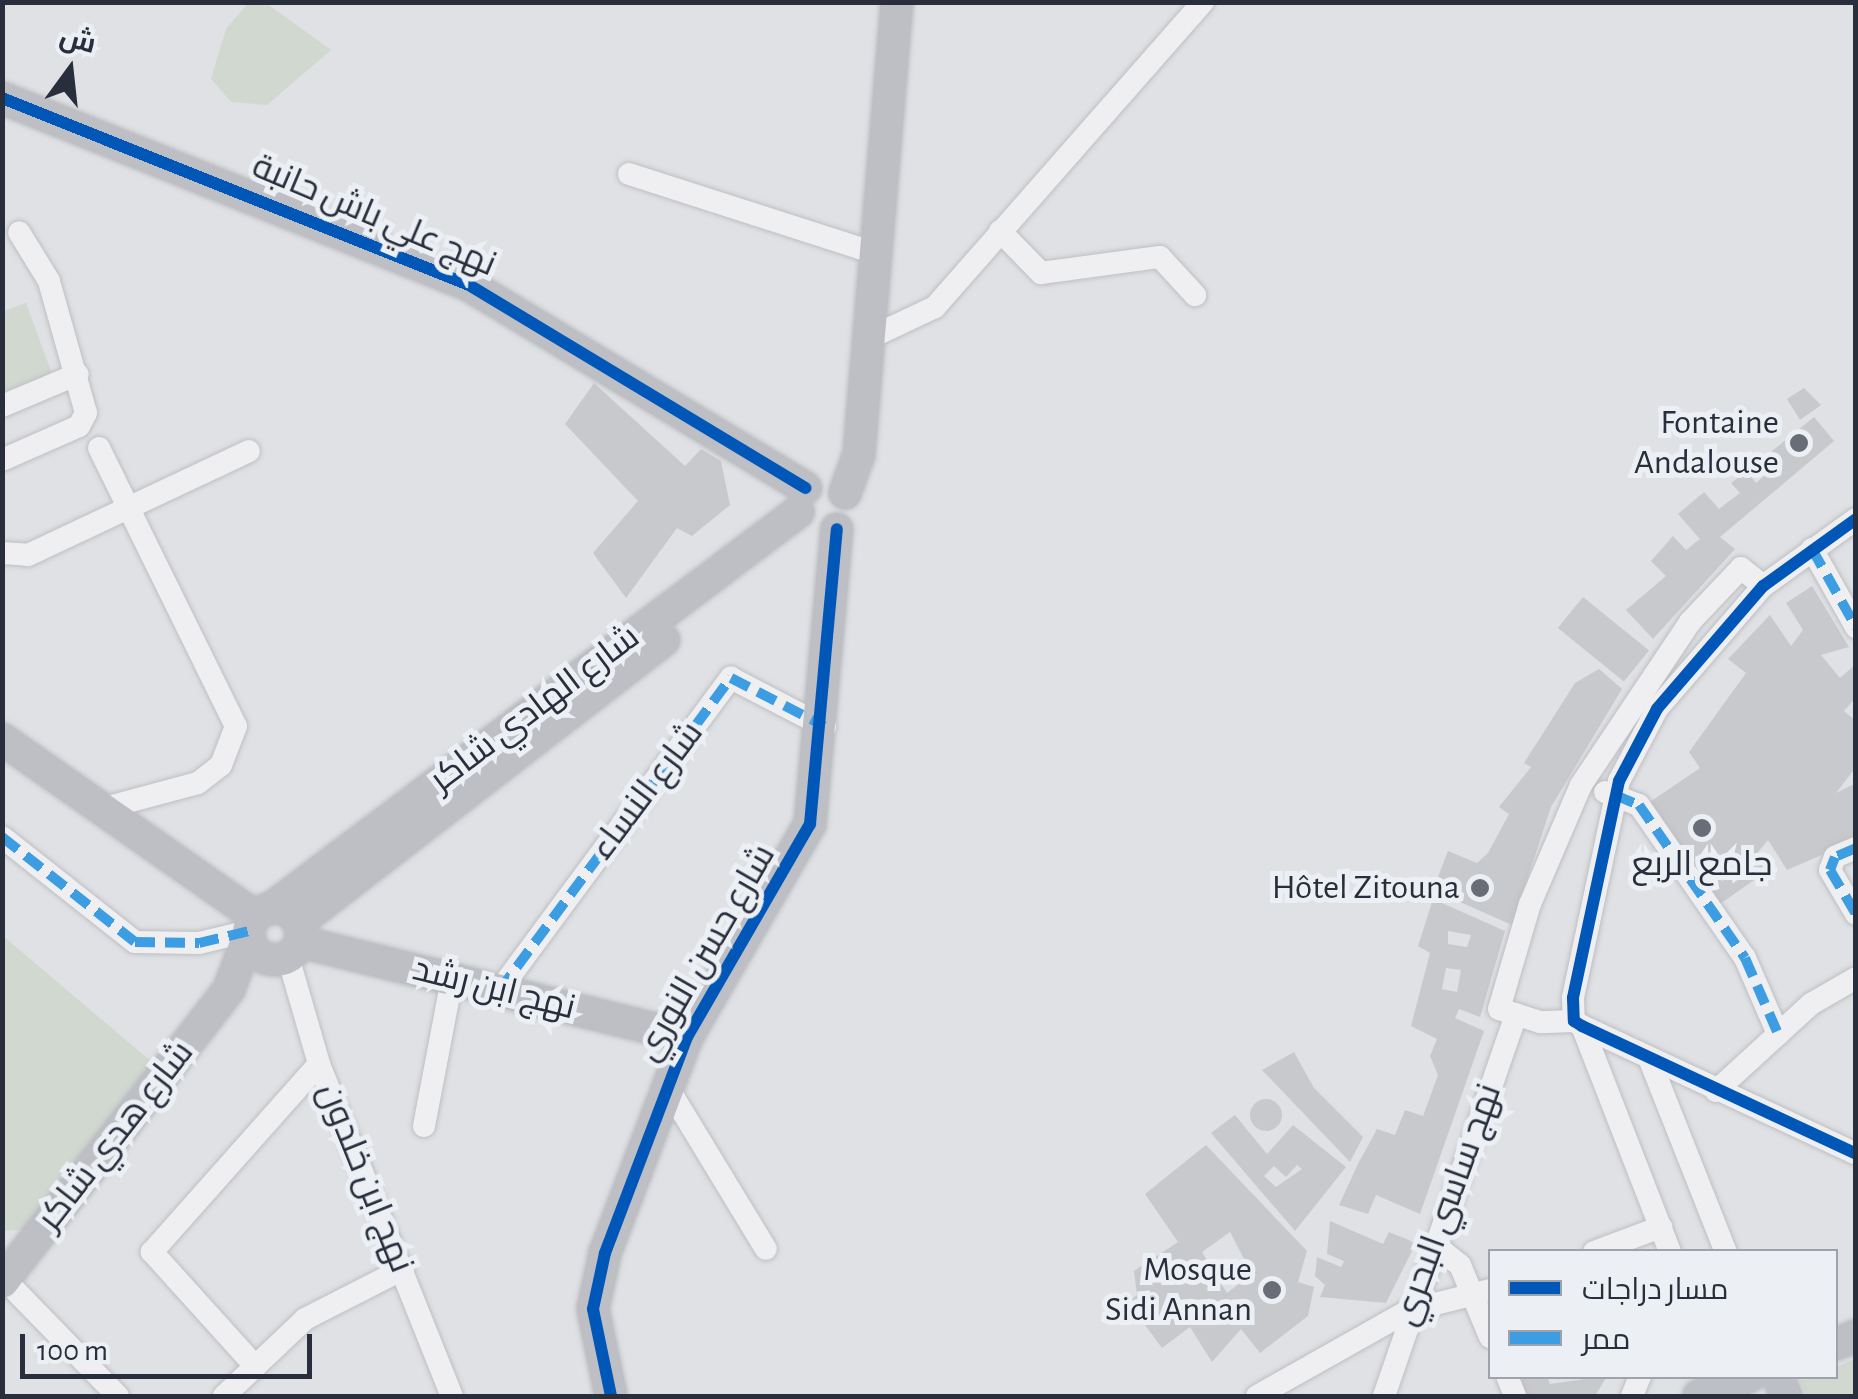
<!DOCTYPE html>
<meta charset="utf-8">
<style>
body{margin:0}
#map{position:relative;width:1858px;height:1399px;overflow:hidden;background:#dfe1e4;font-family:"Alegreya Sans",Cairo,sans-serif}
div>[style]{position:absolute}
.green>*{inset:0;background:#d0d8d0}
.building>*{inset:0;background:#c8c9cc;transform-origin:0 0}
.round{border-radius:50%}
.roads{filter:drop-shadow(0 0 2px #bdbfc2) drop-shadow(0 0 2px #bdbfc2)}
.street>*{height:22px;margin:-11px;padding:0 11px;transform-origin:11px;border-radius:11px;background:#efeff1}
.secondary>*{height:32px;margin:-16px;padding:0 16px;transform-origin:16px;border-radius:16px;background:#bdbfc4}
.secondary>.ring{margin:-16px;padding:0;box-sizing:content-box;background:none;border:32px solid #bdbfc4;border-radius:50%}
.quiet>*{height:10px;margin-top:-5px;transform-origin:0;background:repeating-linear-gradient(90deg,#3d9de2 0 20px,transparent 0 30px)}
.cycleway>*{height:12px;margin:-6px;padding:0 6px;transform-origin:6px;border-radius:6px;background:#0057b8}
.dots>*{width:28px;height:28px;translate:-50% -50%;box-sizing:border-box;border:5px solid #eceff4;border-radius:50%}
span{translate:-50% -50%;white-space:nowrap;text-align:center;line-height:1.15;-webkit-text-stroke:10px #eceff4;paint-order:stroke}
.street-label{font-size:35px;color:#282e3c}
.poi-label{font-size:35px;color:#282e3c}
.right{translate:-100% -50%;text-align:right}
.frame{position:absolute;inset:0;border:5px solid #282e3c;pointer-events:none}
.legend{position:absolute;left:1488px;top:1249px;width:350px;height:130px;box-sizing:border-box;background:#eceff4;border:2px solid #9ea2aa;margin:0;padding:12px 18px;list-style:none;font-size:30px;color:#282e3c}
.legend li{display:flex;align-items:center;gap:20px;height:50px}
.legend b{width:50px;border:2px solid #9ea2aa}
.north{position:absolute;left:20px;top:20px;width:100px;height:100px;-webkit-text-stroke:8px #eceff4;paint-order:stroke;rotate:15deg;font-size:28px;font-weight:700;line-height:40px;text-align:center;color:#282e3c}
.north::after{content:'';display:block;margin:auto;width:35px;height:45px;background:#282e3c;clip-path:polygon(50% 0,100% 100%,50% 72%,0 100%)}
.scale{position:absolute;left:20px;top:1334px;width:292px;height:45px;box-sizing:border-box;border:5px solid #282e3c;border-top:0;padding-left:12px;font-size:30px;line-height:35px;white-space:nowrap;color:#282e3c;-webkit-text-stroke:8px #eceff4;paint-order:stroke}
</style>
<div id="map">
<div class="green">
<i style="clip-path:polygon(249px 2px,266px 3px,331px 50px,267px 105px,231px 102px,211px 79px,226px 29px)"></i>
<i style="clip-path:polygon(26px 303px,52px 374px,3px 392px,3px 311px)"></i>
<i style="clip-path:polygon(2px 935px,153px 1063px,25px 1229px,3px 1231px)"></i>
<i style="clip-path:polygon(1855px 1359px,1855px 1396px,1807px 1396px,1800px 1380px,1836px 1376px,1836px 1367px)"></i>
</div>
<div class="building">
<i style="clip-path:polygon(594px 383px,685px 466px,701px 449px,721px 461px,730px 505px,692px 536px,677px 528px,626px 598px,593px 553px,638px 501px,565px 424px)"></i>
<i style="clip-path:polygon(1804px 388px,1821px 405px,1800px 420px,1787px 399px)"></i>
<i style="clip-path:polygon(1814px 417px,1834px 441px,1720px 537px,1735px 549px,1653px 639px,1626px 610px,1666px 576px,1651px 561px,1673px 536px,1686px 550px,1700px 539px,1678px 514px,1704px 492px,1719px 509px,1740px 493px,1731px 483px,1747px 471px,1756px 483px,1764px 476px,1756px 464px)"></i>
<i style="clip-path:polygon(1812px 586px,1849px 647px,1821px 655px,1840px 678px,1856px 664px,1856px 697px,1844px 711px,1856px 721px,1856px 767px,1836px 793px,1856px 783px,1856px 840px,1787px 870px,1768px 840px,1758px 852px,1770px 869px,1717px 906px,1647px 804px,1700px 768px,1689px 752px,1746px 673px,1728px 659px,1770px 615px,1791px 646px,1803px 630px,1786px 603px)"></i>
<i style="left:1583px;top:597px;width:85px;height:40px;rotate:39deg"></i>
<i style="clip-path:polygon(1599px 669px,1622px 689px,1551px 807px,1512px 925px,1433px 890px,1448px 851px,1477px 863px,1488px 853px,1509px 814px,1499px 807px,1531px 767px,1524px 763px,1575px 683px)"></i>
<i style="clip-path:polygon(evenodd,1433px 899px,1505px 931px,1480px 1017px,1459px 1009px,1455px 1018px,1484px 1031px,1420px 1214px,1376px 1195px,1368px 1214px,1339px 1205px,1358px 1164px,1377px 1129px,1395px 1135px,1405px 1110px,1423px 1116px,1438px 1075px,1430px 1056px,1437px 1039px,1411px 1026px,1430px 953px,1418px 946px,1433px 899px,1448px 931px,1471px 935px,1467px 947px,1448px 944px,1448px 931px,1433px 899px,1446px 968px,1461px 970px,1457px 992px,1442px 989px,1446px 968px)"></i>
<i style="clip-path:polygon(1294px 1052px,1314px 1088px,1363px 1137px,1350px 1162px,1262px 1070px)"></i>
<i class="round" style="left:1250px;top:1099px;width:32px;height:32px"></i>
<i style="clip-path:polygon(evenodd,1235px 1115px,1267px 1154px,1293px 1125px,1346px 1167px,1295px 1231px,1211px 1133px,1235px 1115px,1297px 1165px,1302px 1169px,1276px 1187px,1264px 1176px,1274px 1166px,1286px 1177px,1297px 1165px)"></i>
<i style="clip-path:polygon(evenodd,1206px 1145px,1307px 1251px,1298px 1282px,1314px 1287px,1308px 1316px,1260px 1353px,1241px 1329px,1212px 1362px,1190px 1327px,1162px 1348px,1128px 1302px,1137px 1295px,1134px 1271px,1178px 1242px,1145px 1194px,1206px 1145px,1230px 1232px,1252px 1274px,1227px 1293px,1202px 1252px,1230px 1232px)"></i>
<i style="clip-path:polygon(1330px 1221px,1383px 1244px,1389px 1232px,1416px 1243px,1386px 1303px,1320px 1297px,1325px 1285px,1315px 1276px,1317px 1257px,1341px 1267px,1344px 1261px,1327px 1254px)"></i>
<i style="clip-path:polygon(1519px 1376px,1547px 1376px,1550px 1384px,1607px 1376px,1595px 1396px,1527px 1396px)"></i>
</div>
<div class="roads">
<div class="street">
<i style="left:629px;top:174px;width:262px;rotate:17.8deg"></i>
<i style="left:1000px;top:231px;width:59px;rotate:45.7deg"></i>
<i style="left:1041px;top:273px;width:120px;rotate:-7.7deg"></i>
<i style="left:1160px;top:257px;width:52px;rotate:47.4deg"></i>
<i style="left:865px;top:340px;width:77px;rotate:-25.2deg"></i>
<i style="left:935px;top:307px;width:406px;rotate:-48.7deg"></i>
<i style="left:2px;top:406px;width:82px;rotate:-22.8deg"></i>
<i style="left:99px;top:448px;width:310px;rotate:63.8deg"></i>
<i style="left:236px;top:726px;width:42px;rotate:111deg"></i>
<i style="left:221px;top:765px;width:29px;rotate:142deg"></i>
<i style="left:198px;top:783px;width:96px;rotate:165deg"></i>
<i style="left:2px;top:460px;width:84px;rotate:-23.8deg"></i>
<i style="left:79px;top:426px;width:15px;rotate:-62deg"></i>
<i style="left:86px;top:413px;width:137px;rotate:-105.7deg"></i>
<i style="left:49px;top:281px;width:57px;rotate:-121.5deg"></i>
<i style="left:1856px;top:519px;width:115px;rotate:144.2deg"></i>
<i style="left:1763px;top:586px;width:162px;rotate:130.8deg"></i>
<i style="left:1657px;top:709px;width:81px;rotate:117.8deg"></i>
<i style="left:1619px;top:781px;width:222px;rotate:102deg"></i>
<i style="left:1573px;top:998px;width:23px;rotate:88deg"></i>
<i style="left:1574px;top:1021px;width:9px;rotate:32deg"></i>
<i style="left:1582px;top:1026px;width:302px;rotate:25deg"></i>
<i style="left:1812px;top:549px;width:90px;rotate:60.6deg"></i>
<i style="left:2px;top:553px;width:26px;rotate:4deg"></i>
<i style="left:28px;top:555px;width:244px;rotate:-25.2deg"></i>
<i style="left:1605px;top:792px;width:36px;rotate:21deg"></i>
<i style="left:1639px;top:805px;width:186px;rotate:55.3deg"></i>
<i style="left:1745px;top:958px;width:83px;rotate:66.5deg"></i>
<i style="left:2px;top:837px;width:169px;rotate:38.3deg"></i>
<i style="left:135px;top:942px;width:64px;rotate:0.9deg"></i>
<i style="left:199px;top:943px;width:51px;rotate:-13.5deg"></i>
<i style="left:1856px;top:848px;width:23px;rotate:157deg"></i>
<i style="left:1835px;top:857px;width:14px;rotate:111deg"></i>
<i style="left:1830px;top:870px;width:51px;rotate:59.4deg"></i>
<i style="left:288px;top:957px;width:111px;rotate:73.8deg"></i>
<i style="left:319px;top:1064px;width:358px;rotate:68.2deg"></i>
<i style="left:499px;top:991px;width:390px;rotate:-53.5deg"></i>
<i style="left:731px;top:678px;width:106px;rotate:27.5deg"></i>
<i style="left:1574px;top:1021px;width:34px;rotate:178deg"></i>
<i style="left:1540px;top:1022px;width:43px;rotate:-162.4deg"></i>
<i style="left:1499px;top:1009px;width:109px;rotate:-73.6deg"></i>
<i style="left:1530px;top:904px;width:129px;rotate:-66.8deg"></i>
<i style="left:1581px;top:785px;width:196px;rotate:-56.2deg"></i>
<i style="left:1690px;top:622px;width:74px;rotate:-46.6deg"></i>
<i style="left:1741px;top:568px;width:28px;rotate:39deg"></i>
<i style="left:1582px;top:1026px;width:243px;rotate:68.7deg"></i>
<i style="left:1649px;top:1058px;width:209px;rotate:68.4deg"></i>
<i style="left:665px;top:1083px;width:194px;rotate:58.7deg"></i>
<i style="left:1716px;top:1091px;width:129px;rotate:-42.5deg"></i>
<i style="left:1811px;top:1004px;width:52px;rotate:-30deg"></i>
<i style="left:424px;top:1126px;width:150px;rotate:-79.2deg"></i>
<i style="left:1435px;top:1245px;width:32px;rotate:39deg"></i>
<i style="left:1460px;top:1265px;width:78px;rotate:67.4deg"></i>
<i style="left:1594px;top:1252px;width:72px;rotate:-20.5deg"></i>
<i style="left:5px;top:1280px;width:162px;rotate:45.8deg"></i>
<i style="left:255px;top:1366px;width:154px;rotate:-132.1deg"></i>
<i style="left:152px;top:1252px;width:251px;rotate:-48.4deg"></i>
<i style="left:1507px;top:1376px;width:22px;rotate:68deg"></i>
<i style="left:224px;top:1396px;width:112px;rotate:-43.5deg"></i>
<i style="left:305px;top:1319px;width:110px;rotate:-27deg"></i>
<i style="left:1257px;top:1396px;width:173px;rotate:-29.4deg"></i>
<i style="left:1408px;top:1311px;width:85px;rotate:-14.4deg"></i>
<i style="left:1384px;top:1396px;width:404px;rotate:-70.9deg"></i>
<i style="left:1632px;top:1396px;width:22px;rotate:-68deg"></i>
</div>
<div class="secondary">
<i style="left:2px;top:98px;width:503px;rotate:21.82deg"></i>
<i style="left:469px;top:285px;width:393px;rotate:31.1deg"></i>
<i style="left:845px;top:493px;width:41px;rotate:-70.3deg"></i>
<i style="left:859px;top:454px;width:454px;rotate:-85.2deg"></i>
<i style="left:2px;top:739px;width:309px;rotate:35deg"></i>
<i style="left:273px;top:907px;width:657px;rotate:-36.96deg"></i>
<i class="ring" style="left:249px;top:908px;width:20px;height:20px"></i>
<i style="left:299px;top:922px;width:461px;rotate:-37.7deg"></i>
<i style="left:301px;top:942px;width:398px;rotate:13.8deg"></i>
<i style="left:2px;top:1282px;width:371px;rotate:-52.2deg"></i>
<i style="left:229px;top:989px;width:57px;rotate:-69.3deg"></i>
<i style="left:1836px;top:1344px;width:22px;rotate:-22deg"></i>
<i style="left:1778px;top:1376px;width:22px;rotate:68deg"></i>
<i style="left:611px;top:1396px;width:89px;rotate:-101.7deg"></i>
<i style="left:593px;top:1309px;width:57px;rotate:-77.9deg"></i>
<i style="left:605px;top:1253px;width:231px;rotate:-69.2deg"></i>
<i style="left:687px;top:1037px;width:246px;rotate:-60deg"></i>
<i style="left:810px;top:824px;width:296px;rotate:-84.8deg"></i>
<i style="left:1699px;top:1396px;width:55px;rotate:-21.4deg"></i>
</div>
</div>
<div class="quiet">
<i style="left:1812px;top:549px;width:90px;rotate:60.6deg"></i>
<i style="left:1615px;top:795px;width:26px;rotate:23deg"></i>
<i style="left:1639px;top:805px;width:186px;rotate:55.3deg"></i>
<i style="left:1745px;top:958px;width:83px;rotate:66.5deg"></i>
<i style="left:2px;top:837px;width:169px;rotate:38.3deg"></i>
<i style="left:135px;top:942px;width:64px;rotate:0.9deg"></i>
<i style="left:199px;top:943px;width:51px;rotate:-13.5deg"></i>
<i style="left:1856px;top:848px;width:23px;rotate:157deg"></i>
<i style="left:1835px;top:857px;width:14px;rotate:111deg"></i>
<i style="left:1830px;top:870px;width:51px;rotate:59.4deg"></i>
<i style="left:499px;top:991px;width:390px;rotate:-53.5deg"></i>
<i style="left:731px;top:678px;width:105px;rotate:27.3deg"></i>
</div>
<div class="cycleway">
<i style="left:2px;top:98px;width:503px;rotate:21.82deg"></i>
<i style="left:469px;top:285px;width:393px;rotate:31.1deg"></i>
<i style="left:1856px;top:519px;width:115px;rotate:144.2deg"></i>
<i style="left:1763px;top:586px;width:162px;rotate:130.8deg"></i>
<i style="left:1657px;top:709px;width:81px;rotate:117.8deg"></i>
<i style="left:1619px;top:781px;width:222px;rotate:102deg"></i>
<i style="left:1573px;top:998px;width:23px;rotate:88deg"></i>
<i style="left:1574px;top:1021px;width:9px;rotate:32deg"></i>
<i style="left:1582px;top:1026px;width:302px;rotate:25deg"></i>
<i style="left:611px;top:1396px;width:89px;rotate:-101.7deg"></i>
<i style="left:593px;top:1309px;width:57px;rotate:-77.9deg"></i>
<i style="left:605px;top:1253px;width:231px;rotate:-69.2deg"></i>
<i style="left:687px;top:1037px;width:246px;rotate:-60deg"></i>
<i style="left:810px;top:824px;width:296px;rotate:-84.8deg"></i>
</div>
<div class="dots">
<i style="left:1799px;top:443px;background:#686d77"></i>
<i style="left:1702px;top:828px;background:#686d77"></i>
<i style="left:1480px;top:888px;background:#686d77"></i>
<i style="left:1272px;top:1290px;background:#686d77"></i>
</div>
<div class="street-label">
<span style="left:374px;top:216px;rotate:23deg">نهج علي باش حانبة</span>
<span style="left:535px;top:709px;rotate:-37deg">شارع الهادي شاكر</span>
<span style="left:647px;top:791px;rotate:-53deg">شارع النساء</span>
<span style="left:706px;top:953px;rotate:-60deg">شارع حسن النوري</span>
<span style="left:494px;top:989px;rotate:14deg">نهج ابن رشد</span>
<span style="left:116px;top:1136px;rotate:-52deg">شارع هدي شاكر</span>
<span style="left:365px;top:1178px;rotate:68deg">نهج ابن خلدون</span>
<span style="left:1448px;top:1205px;rotate:-70deg">نهج ساسي البحري</span>
</div>
<div class="poi-label">
<span class="right" style="left:1779px;top:443px">Fontaine<br>Andalouse</span>
<span style="left:1702px;top:865px">جامع الربع</span>
<span class="right" style="left:1460px;top:888px">Hôtel Zitouna</span>
<span class="right" style="left:1252px;top:1290px">Mosque<br>Sidi Annan</span>
</div>
<div class="frame"></div>
<ul class="legend">
<li><b style="height:12px;background:#0057b8"></b>مسار دراجات</li>
<li><b style="height:12px;background:#3d9de2"></b>ممر</li>
</ul>
<div class="north">ش</div>
<div class="scale">100 m</div>
</div>
